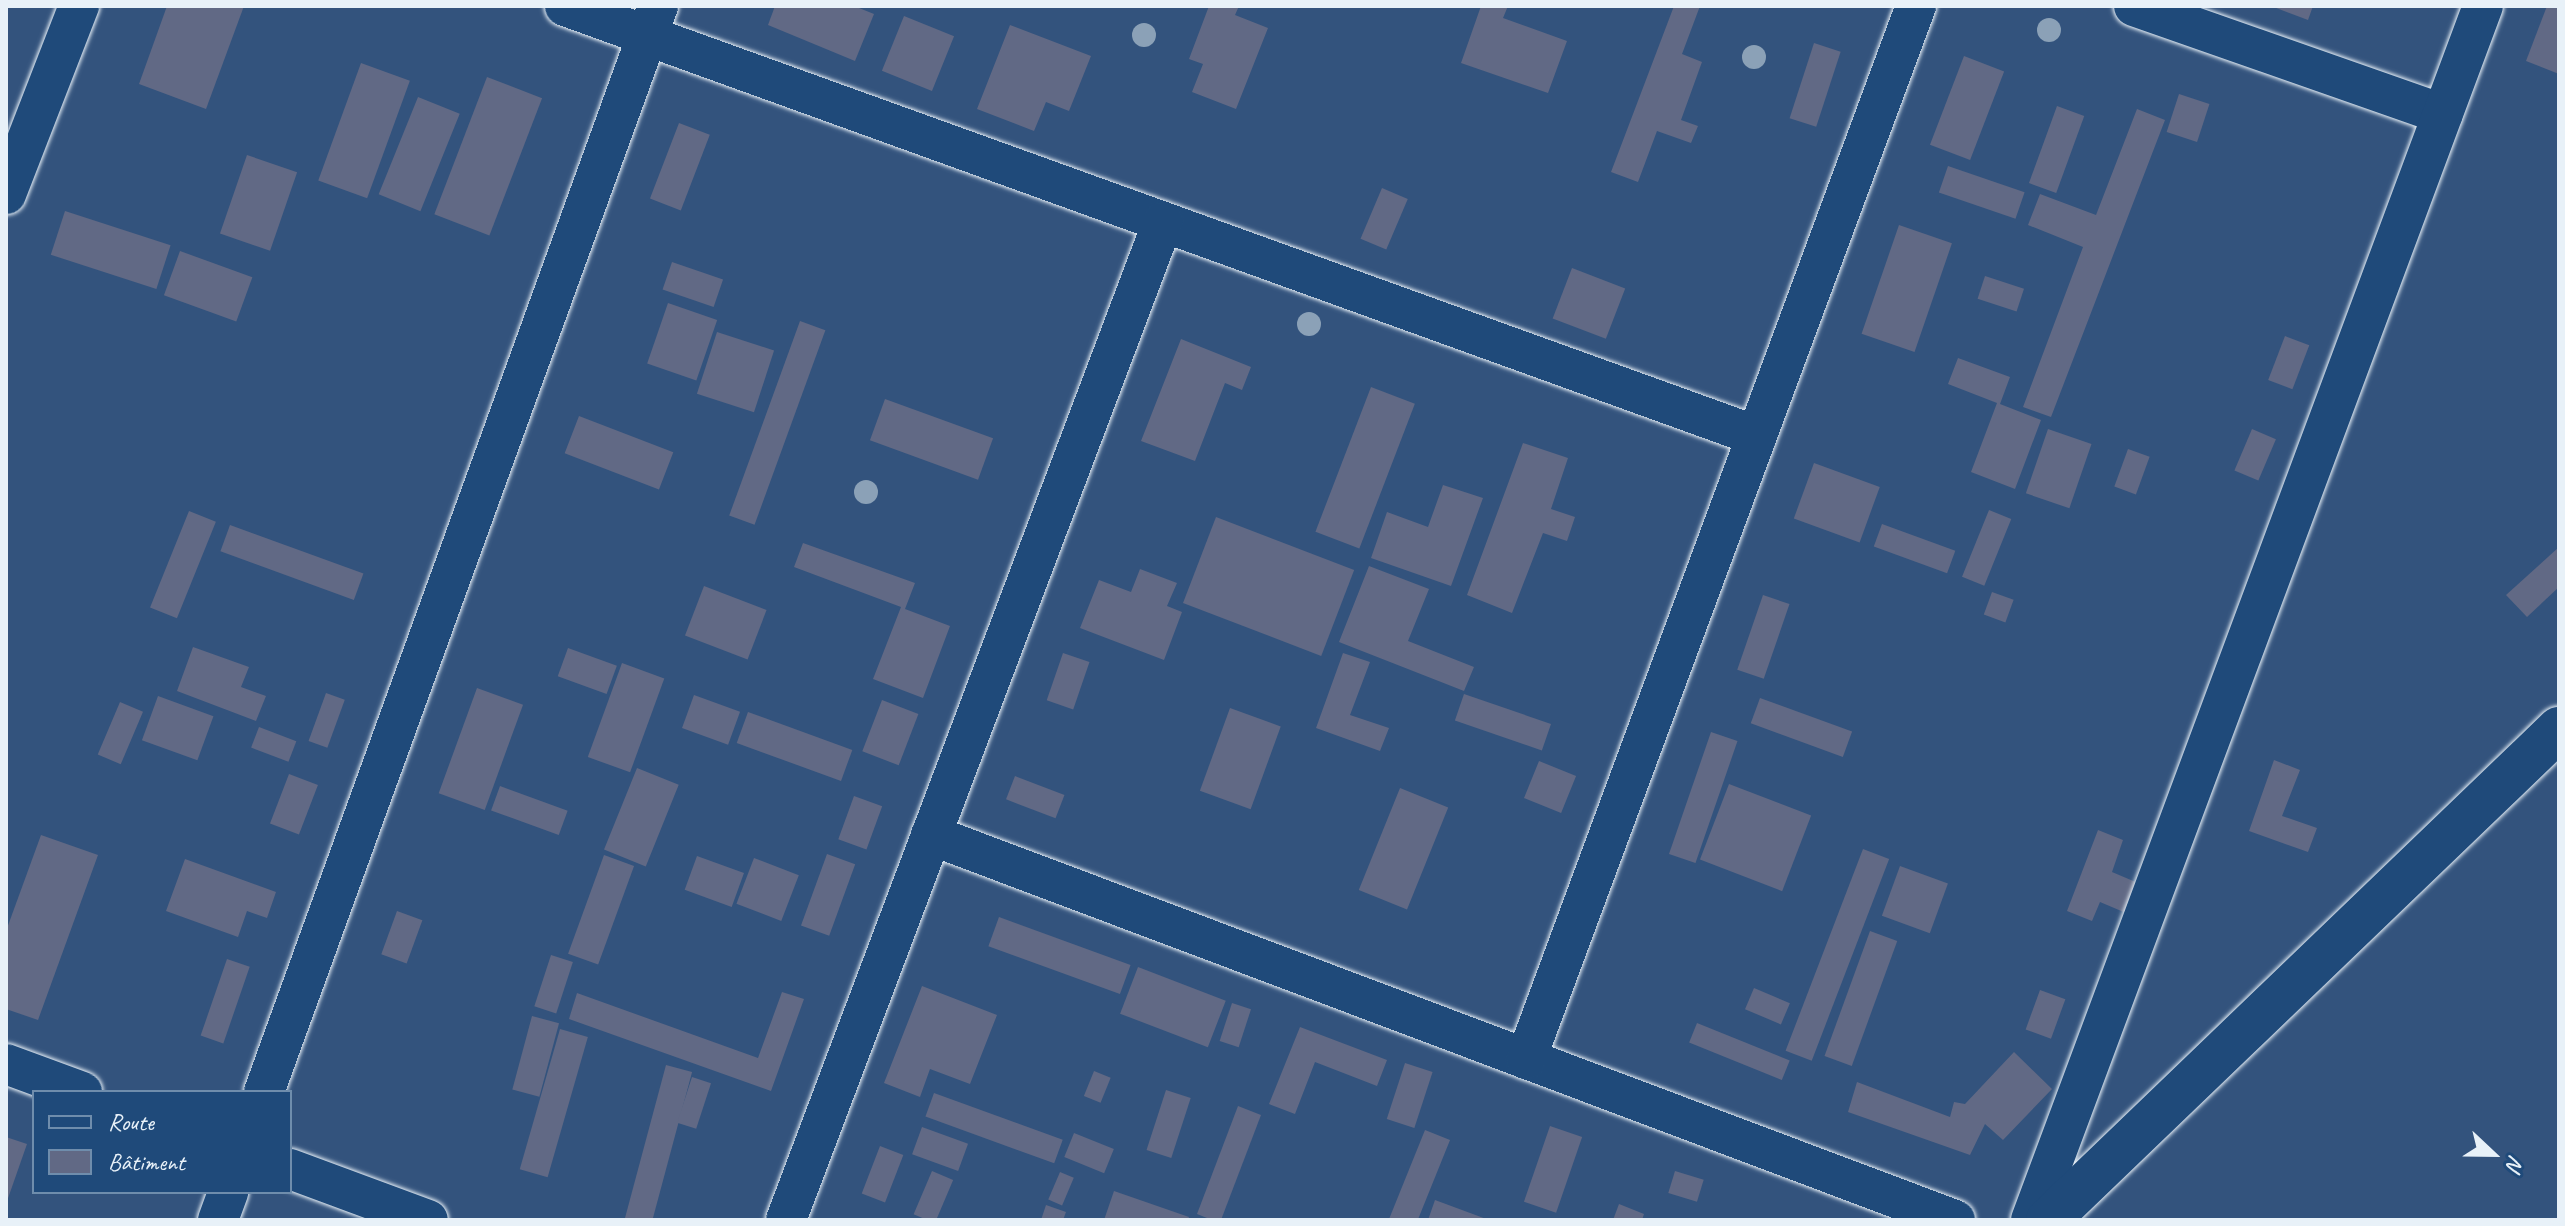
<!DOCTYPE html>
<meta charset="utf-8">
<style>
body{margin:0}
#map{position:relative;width:2565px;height:1226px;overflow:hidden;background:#33537d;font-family:Caveat,sans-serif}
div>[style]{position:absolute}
.building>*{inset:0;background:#616985;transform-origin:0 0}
.roads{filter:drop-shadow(0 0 2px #e8f1f8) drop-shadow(0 0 2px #e8f1f8)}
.minor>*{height:40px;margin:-20px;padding:0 20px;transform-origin:20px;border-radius:20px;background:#1f4a7a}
.tertiary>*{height:44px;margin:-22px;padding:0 22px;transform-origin:22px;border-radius:22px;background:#1f4a7a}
.trees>*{width:24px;height:24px;margin:-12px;border-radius:50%;background:#8ba1b7}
span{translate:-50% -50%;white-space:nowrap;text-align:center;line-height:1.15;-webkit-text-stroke:6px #1f4a7a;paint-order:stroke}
.frame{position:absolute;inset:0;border:8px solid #e8f1f8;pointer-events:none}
.legend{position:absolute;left:32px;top:1090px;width:260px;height:104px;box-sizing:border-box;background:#1f4a7a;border:2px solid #6f8dac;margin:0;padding:10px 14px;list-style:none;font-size:24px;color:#e8f1f8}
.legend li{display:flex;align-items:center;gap:16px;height:40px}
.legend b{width:40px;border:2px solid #6f8dac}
.north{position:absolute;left:2453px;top:1114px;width:80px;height:80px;-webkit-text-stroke:6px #1f4a7a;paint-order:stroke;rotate:112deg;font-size:22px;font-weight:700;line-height:32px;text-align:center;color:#e8f1f8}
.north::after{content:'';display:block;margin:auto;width:28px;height:36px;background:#e8f1f8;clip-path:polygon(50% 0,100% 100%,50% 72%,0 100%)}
</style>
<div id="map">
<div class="building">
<i style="clip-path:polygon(167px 6px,244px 6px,206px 109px,139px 84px)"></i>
<i style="clip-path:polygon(775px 6px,854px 6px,874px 14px,855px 61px,768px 25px)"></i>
<i style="clip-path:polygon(1209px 6px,1239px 6px,1235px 15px,1268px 28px,1236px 109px,1192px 92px,1203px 64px,1189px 59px)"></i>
<i style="clip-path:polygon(1481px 6px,1508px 6px,1503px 18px,1567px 41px,1548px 93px,1461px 63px)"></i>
<i style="clip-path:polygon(1674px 6px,1700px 6px,1682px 54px,1702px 62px,1681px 120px,1698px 126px,1691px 143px,1657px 131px,1638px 182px,1611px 172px)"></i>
<i style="clip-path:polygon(2271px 6px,2313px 6px,2308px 20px)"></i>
<i style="clip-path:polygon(2547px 6px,2559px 6px,2559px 74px,2526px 61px)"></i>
<i style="left:904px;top:16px;width:54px;height:59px;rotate:22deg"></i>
<i style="clip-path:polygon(1010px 25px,1091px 56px,1069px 111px,1046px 102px,1034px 131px,977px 109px)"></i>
<i style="left:1814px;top:43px;width:28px;height:79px;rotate:18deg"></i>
<i style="left:1964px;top:56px;width:43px;height:95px;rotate:21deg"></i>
<i style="left:361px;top:63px;width:52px;height:125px;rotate:20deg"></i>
<i style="left:487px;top:77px;width:59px;height:147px;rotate:21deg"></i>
<i style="left:2179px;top:94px;width:32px;height:40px;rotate:18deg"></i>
<i style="left:418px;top:97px;width:45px;height:105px;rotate:22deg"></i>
<i style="left:2057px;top:106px;width:29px;height:82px;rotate:20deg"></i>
<i style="clip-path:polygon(2137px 109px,2165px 120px,2051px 417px,2023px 407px,2083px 247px,2028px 225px,2040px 194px,2096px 215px)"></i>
<i style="left:679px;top:123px;width:33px;height:81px;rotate:21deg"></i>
<i style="left:247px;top:155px;width:53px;height:83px;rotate:19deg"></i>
<i style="left:1948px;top:166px;width:81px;height:28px;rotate:19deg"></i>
<i style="left:1382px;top:188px;width:28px;height:55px;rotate:23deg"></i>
<i style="left:65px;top:211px;width:111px;height:46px;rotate:18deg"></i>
<i style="left:1899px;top:225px;width:56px;height:115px;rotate:19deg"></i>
<i style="left:180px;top:251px;width:77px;height:47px;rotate:20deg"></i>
<i style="left:672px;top:262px;width:54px;height:29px;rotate:19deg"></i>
<i style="left:1572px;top:268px;width:57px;height:54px;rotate:21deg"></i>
<i style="left:1985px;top:276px;width:41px;height:24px;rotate:18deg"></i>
<i style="left:668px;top:303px;width:52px;height:64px;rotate:19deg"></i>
<i style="left:800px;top:321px;width:27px;height:207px;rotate:20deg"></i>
<i style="left:717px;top:332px;width:60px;height:65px;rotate:18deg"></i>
<i style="left:2285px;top:336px;width:26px;height:47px;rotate:21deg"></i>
<i style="clip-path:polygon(1181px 339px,1251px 367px,1242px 390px,1225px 383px,1195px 461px,1141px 441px)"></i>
<i style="clip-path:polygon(1958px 358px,2010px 377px,2000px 404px,2041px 420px,2015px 489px,1971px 472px,1997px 403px,1948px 384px)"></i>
<i style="left:1371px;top:387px;width:47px;height:155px;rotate:21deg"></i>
<i style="left:885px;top:399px;width:115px;height:44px;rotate:20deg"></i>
<i style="left:579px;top:416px;width:101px;height:40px;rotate:21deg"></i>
<i style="left:2048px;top:429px;width:46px;height:68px;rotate:19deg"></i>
<i style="left:2252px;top:429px;width:26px;height:45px;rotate:23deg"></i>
<i style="clip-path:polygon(1523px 443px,1568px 458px,1551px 509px,1575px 517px,1567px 541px,1543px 533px,1512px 613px,1467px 595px)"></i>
<i style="left:2128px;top:449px;width:23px;height:40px;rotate:20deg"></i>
<i style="left:1814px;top:463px;width:70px;height:59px;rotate:20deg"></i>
<i style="clip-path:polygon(1443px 485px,1483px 498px,1451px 586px,1371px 558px,1387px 512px,1428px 527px)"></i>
<i style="left:1989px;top:510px;width:24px;height:72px;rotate:22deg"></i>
<i style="left:189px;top:511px;width:29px;height:104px;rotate:22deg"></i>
<i style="left:1216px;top:517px;width:148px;height:92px;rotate:21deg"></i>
<i style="left:1882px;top:524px;width:78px;height:24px;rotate:20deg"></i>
<i style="left:230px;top:525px;width:142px;height:28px;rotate:20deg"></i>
<i style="clip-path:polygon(803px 543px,915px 583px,905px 609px,950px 626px,923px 698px,873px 679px,901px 607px,794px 567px)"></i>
<i style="clip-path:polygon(2559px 547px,2559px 587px,2527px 617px,2506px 595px)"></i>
<i style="clip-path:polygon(1369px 566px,1429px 589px,1408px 641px,1474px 667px,1464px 691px,1339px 642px)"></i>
<i style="clip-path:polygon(1140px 569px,1177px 583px,1167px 606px,1182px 612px,1164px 660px,1080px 628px,1099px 580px,1131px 592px)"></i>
<i style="left:704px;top:586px;width:67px;height:53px;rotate:21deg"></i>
<i style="left:1992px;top:592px;width:23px;height:24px;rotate:20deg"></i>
<i style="left:1763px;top:595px;width:28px;height:79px;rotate:19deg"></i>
<i style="clip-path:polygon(193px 647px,249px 667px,241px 687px,266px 696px,256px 721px,177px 691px)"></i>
<i style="left:568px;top:648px;width:52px;height:30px;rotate:20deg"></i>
<i style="left:1063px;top:653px;width:28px;height:50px;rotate:19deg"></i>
<i style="clip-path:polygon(1343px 653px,1370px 662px,1350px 715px,1389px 728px,1380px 751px,1316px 728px)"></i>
<i style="left:622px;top:663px;width:45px;height:100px;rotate:20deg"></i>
<i style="left:477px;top:688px;width:49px;height:112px;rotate:20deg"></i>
<i style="left:326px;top:693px;width:20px;height:51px;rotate:20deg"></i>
<i style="left:1464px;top:694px;width:92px;height:28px;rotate:19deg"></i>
<i style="left:694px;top:695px;width:49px;height:35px;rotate:20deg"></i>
<i style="left:158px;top:696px;width:59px;height:47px;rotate:20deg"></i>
<i style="left:1760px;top:698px;width:98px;height:27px;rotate:20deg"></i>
<i style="left:882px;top:700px;width:39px;height:55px;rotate:21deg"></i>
<i style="left:120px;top:702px;width:25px;height:57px;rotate:23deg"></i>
<i style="left:1230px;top:708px;width:54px;height:88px;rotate:20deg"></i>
<i style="left:748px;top:712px;width:111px;height:33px;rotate:20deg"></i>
<i style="left:259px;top:727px;width:40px;height:22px;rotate:21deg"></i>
<i style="left:1711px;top:732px;width:28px;height:129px;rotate:19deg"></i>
<i style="clip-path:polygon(2274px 760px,2300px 770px,2282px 816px,2317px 828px,2308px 852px,2249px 831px)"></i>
<i style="left:1539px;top:761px;width:40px;height:40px;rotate:22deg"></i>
<i style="left:637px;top:768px;width:45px;height:88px;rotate:22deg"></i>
<i style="left:289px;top:774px;width:31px;height:53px;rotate:21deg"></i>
<i style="left:1015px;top:776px;width:53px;height:25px;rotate:21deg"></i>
<i style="left:1729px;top:784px;width:88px;height:81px;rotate:21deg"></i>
<i style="left:500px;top:786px;width:72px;height:26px;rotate:20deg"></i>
<i style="left:1400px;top:788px;width:52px;height:110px;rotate:22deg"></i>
<i style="left:854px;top:796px;width:30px;height:46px;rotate:20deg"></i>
<i style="clip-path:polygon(2098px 830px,2123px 840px,2112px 872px,2138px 883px,2126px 913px,2100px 902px,2092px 921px,2067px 911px)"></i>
<i style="clip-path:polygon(41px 835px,98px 855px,38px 1020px,6px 1009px,6px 931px)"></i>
<i style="left:1863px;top:849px;width:28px;height:216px;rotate:21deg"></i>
<i style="left:827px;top:854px;width:30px;height:76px;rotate:20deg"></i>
<i style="left:604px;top:855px;width:32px;height:105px;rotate:20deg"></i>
<i style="left:697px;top:856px;width:50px;height:36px;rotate:20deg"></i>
<i style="left:754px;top:858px;width:48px;height:49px;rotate:21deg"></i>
<i style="clip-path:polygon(185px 859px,276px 892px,267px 918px,247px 911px,238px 937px,166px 911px)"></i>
<i style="left:1900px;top:866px;width:51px;height:53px;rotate:20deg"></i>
<i style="left:397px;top:911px;width:27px;height:46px;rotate:20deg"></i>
<i style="left:999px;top:917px;width:140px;height:31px;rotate:20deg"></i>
<i style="left:1870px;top:931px;width:29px;height:133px;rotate:20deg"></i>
<i style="left:551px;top:955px;width:23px;height:54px;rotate:18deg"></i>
<i style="left:227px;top:959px;width:24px;height:81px;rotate:19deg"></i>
<i style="left:1138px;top:967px;width:94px;height:50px;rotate:21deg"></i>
<i style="clip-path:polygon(922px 986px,997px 1015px,970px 1084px,930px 1069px,920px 1097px,884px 1083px)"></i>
<i style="left:1754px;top:988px;width:39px;height:23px;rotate:23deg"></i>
<i style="left:2040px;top:990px;width:27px;height:42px;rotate:20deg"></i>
<i style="clip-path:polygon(782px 992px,804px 999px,771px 1091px,569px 1019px,577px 993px,758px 1058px)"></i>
<i style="left:1232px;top:1003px;width:20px;height:40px;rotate:18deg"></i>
<i style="left:532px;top:1016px;width:28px;height:76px;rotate:15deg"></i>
<i style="left:1697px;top:1023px;width:100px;height:21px;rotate:22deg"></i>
<i style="clip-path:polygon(1300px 1027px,1387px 1060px,1377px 1086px,1315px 1062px,1295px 1114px,1269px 1104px)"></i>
<i style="left:560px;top:1029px;width:29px;height:146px;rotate:16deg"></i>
<i style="clip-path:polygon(2014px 1052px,2052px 1089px,2003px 1140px,1985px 1124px,1970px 1155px,1848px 1112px,1857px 1082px,1950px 1117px,1954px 1102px,1965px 1104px)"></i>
<i style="left:1405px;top:1063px;width:29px;height:59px;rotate:18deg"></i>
<i style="left:666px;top:1065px;width:27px;height:161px;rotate:15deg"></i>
<i style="left:1094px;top:1071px;width:18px;height:27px;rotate:22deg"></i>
<i style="left:692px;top:1077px;width:20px;height:48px;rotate:18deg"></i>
<i style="left:1166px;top:1090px;width:26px;height:63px;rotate:18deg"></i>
<i style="left:934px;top:1093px;width:137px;height:25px;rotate:20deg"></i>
<i style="clip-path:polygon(1238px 1106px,1261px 1115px,1221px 1220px,1212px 1220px,1197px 1214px)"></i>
<i style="left:1550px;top:1126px;width:34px;height:80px;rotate:19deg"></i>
<i style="left:922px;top:1127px;width:49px;height:29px;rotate:20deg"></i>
<i style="left:1425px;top:1130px;width:27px;height:97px;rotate:22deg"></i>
<i style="left:1074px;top:1133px;width:43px;height:26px;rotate:22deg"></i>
<i style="clip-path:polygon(6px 1137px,27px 1144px,6px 1204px)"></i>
<i style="left:880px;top:1146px;width:25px;height:51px;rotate:21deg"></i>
<i style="left:932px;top:1171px;width:23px;height:47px;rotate:23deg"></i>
<i style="left:1675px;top:1171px;width:30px;height:23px;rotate:17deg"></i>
<i style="left:1060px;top:1172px;width:15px;height:30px;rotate:23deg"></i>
<i style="clip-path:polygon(1114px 1191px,1189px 1217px,1188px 1220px,1104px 1220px)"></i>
<i style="clip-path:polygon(1435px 1200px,1489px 1220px,1428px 1220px)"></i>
<i style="clip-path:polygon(1619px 1204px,1644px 1214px,1642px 1220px,1613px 1220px)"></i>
<i style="clip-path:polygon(1046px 1205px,1066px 1212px,1063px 1220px,1041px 1220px)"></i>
</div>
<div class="roads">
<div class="minor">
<i style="left:565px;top:6px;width:1267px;rotate:19.84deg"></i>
<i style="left:2134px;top:6px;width:327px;rotate:19.3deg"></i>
<i style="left:6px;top:194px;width:202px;rotate:-68.8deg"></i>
<i style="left:931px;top:835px;width:1094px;rotate:20.61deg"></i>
<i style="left:1526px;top:1059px;width:1123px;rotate:-69.68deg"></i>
<i style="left:6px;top:1064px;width:81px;rotate:20.2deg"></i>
<i style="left:264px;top:1092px;width:1155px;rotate:-70.06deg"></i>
<i style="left:290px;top:1169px;width:147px;rotate:20.3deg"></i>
<i style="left:218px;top:1220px;width:30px;rotate:-70deg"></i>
<i style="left:786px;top:1220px;width:1067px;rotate:-69.31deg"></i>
<i style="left:2031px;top:1220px;width:1295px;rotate:-69.58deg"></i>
</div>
<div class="tertiary">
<i style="left:2048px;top:1220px;width:709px;rotate:-43.86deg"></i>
</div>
</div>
<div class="trees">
<i style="left:2049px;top:30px"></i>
<i style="left:1144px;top:35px"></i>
<i style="left:1754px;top:57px"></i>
<i style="left:1309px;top:324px"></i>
<i style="left:866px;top:492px"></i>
</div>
<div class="frame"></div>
<ul class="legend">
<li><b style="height:10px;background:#1f4a7a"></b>Route</li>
<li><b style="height:22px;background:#616985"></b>Bâtiment</li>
</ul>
<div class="north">N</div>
</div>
